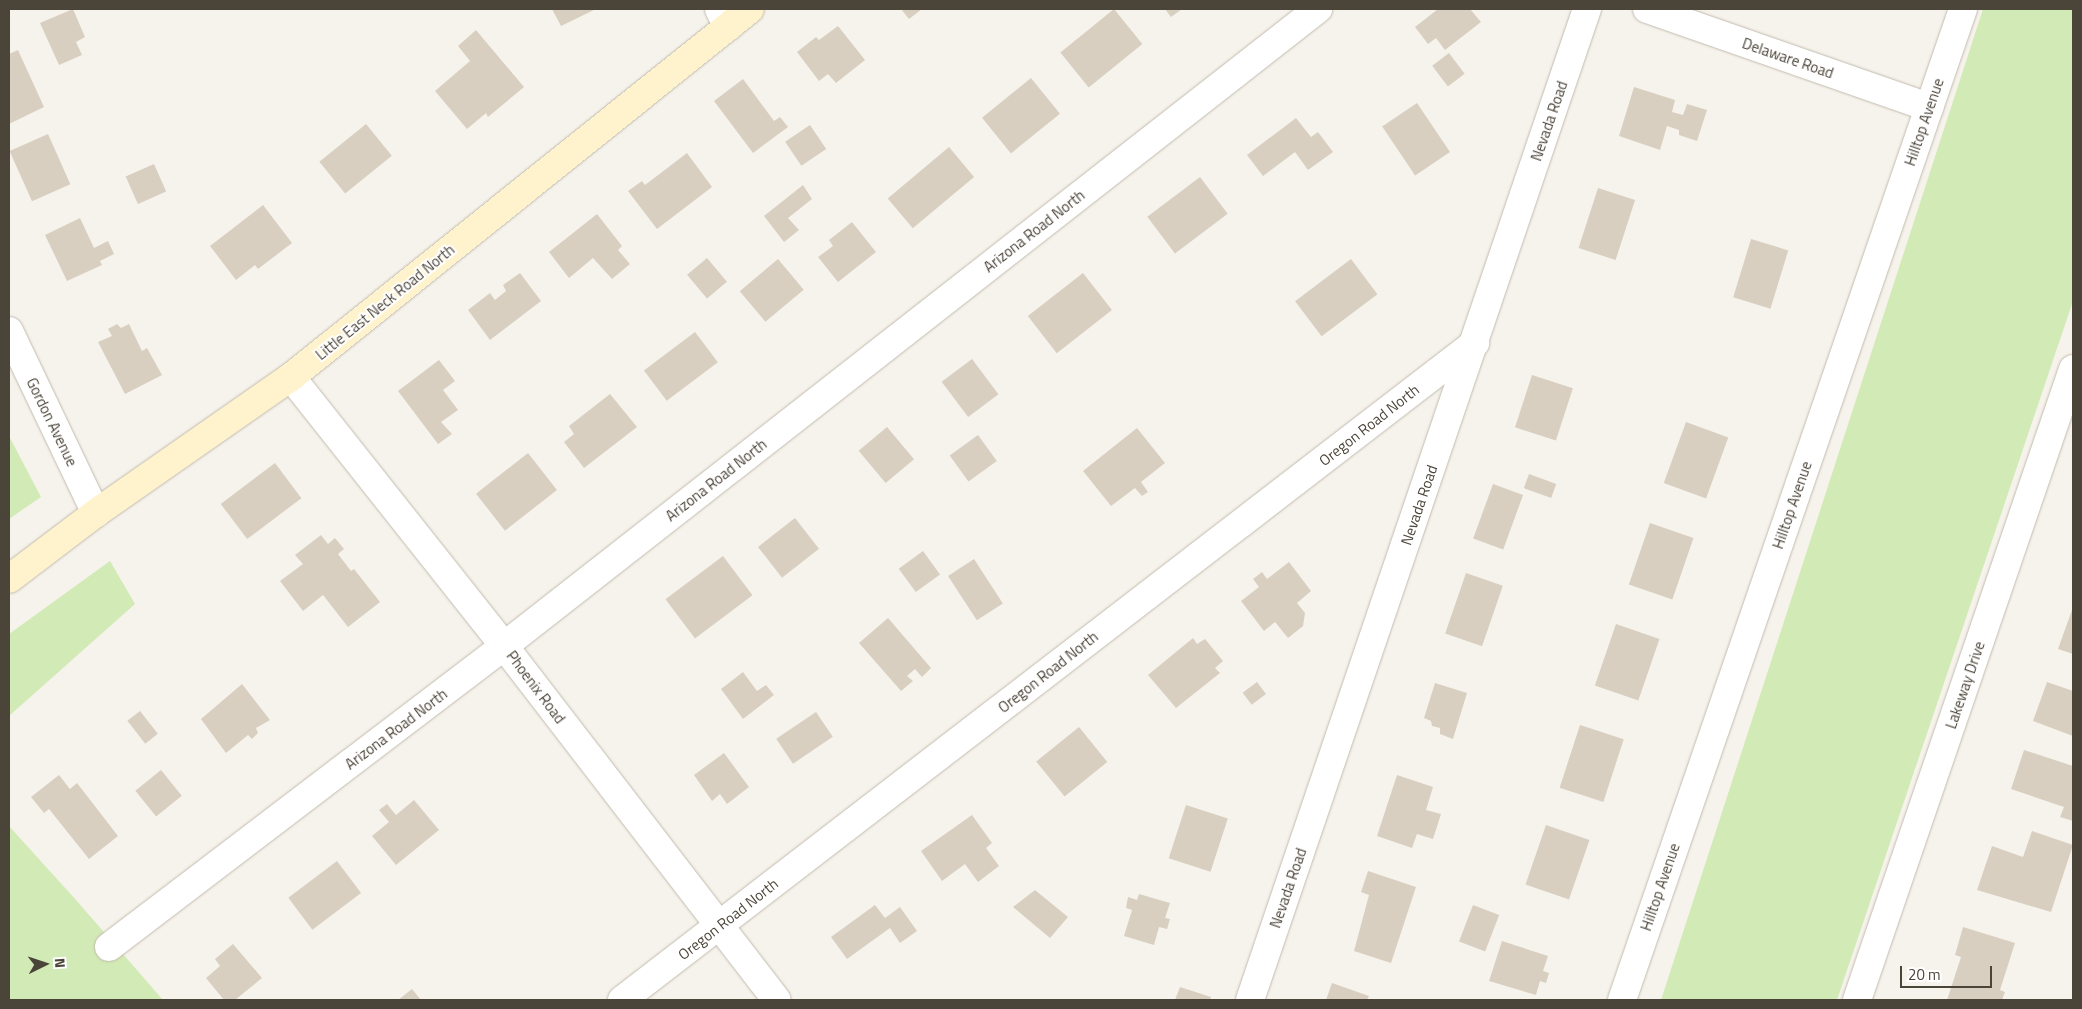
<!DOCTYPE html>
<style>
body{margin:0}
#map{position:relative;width:2082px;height:1009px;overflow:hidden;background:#f6f3ec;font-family:"Titillium Web",sans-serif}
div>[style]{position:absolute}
.green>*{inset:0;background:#d2eab5}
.building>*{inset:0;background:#d8cfc1;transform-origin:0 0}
.roads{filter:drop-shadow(0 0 1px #c2bbae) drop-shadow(0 0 1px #c2bbae)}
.street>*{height:28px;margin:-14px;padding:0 14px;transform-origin:14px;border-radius:14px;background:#fff}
.secondary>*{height:28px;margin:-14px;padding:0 14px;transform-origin:14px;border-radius:14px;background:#fff3cd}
span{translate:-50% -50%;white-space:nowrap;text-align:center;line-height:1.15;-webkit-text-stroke:4px #fff;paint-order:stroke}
.street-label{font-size:15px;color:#4b4439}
.frame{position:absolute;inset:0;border:10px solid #4b4439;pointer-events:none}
.north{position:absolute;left:20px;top:939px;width:50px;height:50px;-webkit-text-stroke:4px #fff;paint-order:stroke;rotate:86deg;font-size:14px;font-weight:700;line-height:20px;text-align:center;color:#4b4439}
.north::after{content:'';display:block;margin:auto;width:18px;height:22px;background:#4b4439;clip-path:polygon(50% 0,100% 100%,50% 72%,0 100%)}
.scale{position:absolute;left:1900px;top:966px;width:92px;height:22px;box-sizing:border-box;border:2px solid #4b4439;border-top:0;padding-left:6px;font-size:15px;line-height:18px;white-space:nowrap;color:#4b4439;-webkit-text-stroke:4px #fff;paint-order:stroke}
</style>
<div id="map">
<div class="green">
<i style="clip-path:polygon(1983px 9px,2073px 9px,2073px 301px,1837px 1000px,1661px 1000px)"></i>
<i style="clip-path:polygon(9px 436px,41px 497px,9px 519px)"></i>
<i style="clip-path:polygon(110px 561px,135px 604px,9px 716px,9px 634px)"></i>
<i style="clip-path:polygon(9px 826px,76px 900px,163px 1000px,9px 1000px)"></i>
</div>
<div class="building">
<i style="clip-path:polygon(73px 9px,85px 37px,76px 42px,82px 55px,59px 65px,40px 23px)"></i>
<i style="clip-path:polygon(552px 9px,596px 9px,561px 26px)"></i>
<i style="clip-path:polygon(901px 9px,922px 9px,909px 19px)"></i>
<i style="left:1114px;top:9px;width:45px;height:69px;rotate:51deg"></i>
<i style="clip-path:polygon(1165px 9px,1182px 9px,1171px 17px)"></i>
<i style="clip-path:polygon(1438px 9px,1470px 9px,1481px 22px,1445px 50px,1436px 38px,1428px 44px,1415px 27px)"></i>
<i style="clip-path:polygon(838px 26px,865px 60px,836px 83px,828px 74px,819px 81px,797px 52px,816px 37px,819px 40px)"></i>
<i style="clip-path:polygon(476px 30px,524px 87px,488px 117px,486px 113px,467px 129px,435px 91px,470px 61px,458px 46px)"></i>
<i style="clip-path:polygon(18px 50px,44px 107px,9px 124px,9px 54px)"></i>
<i style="left:1449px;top:53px;width:26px;height:21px;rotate:53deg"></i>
<i style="left:1031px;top:78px;width:46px;height:63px;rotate:51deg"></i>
<i style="clip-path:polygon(743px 79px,774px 121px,780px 117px,788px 127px,753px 153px,714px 101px)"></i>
<i style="clip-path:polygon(1634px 87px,1675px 100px,1672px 112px,1683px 115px,1687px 104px,1707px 110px,1697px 141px,1679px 135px,1679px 130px,1667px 126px,1660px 150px,1619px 136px)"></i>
<i style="left:1417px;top:103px;width:59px;height:42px;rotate:56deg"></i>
<i style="clip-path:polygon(1296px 118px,1311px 137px,1318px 132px,1333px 152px,1308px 170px,1295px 152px,1263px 176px,1247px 155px)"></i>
<i style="left:366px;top:124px;width:41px;height:60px;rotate:51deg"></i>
<i style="left:810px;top:125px;width:29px;height:30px;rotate:56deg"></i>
<i style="left:48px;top:134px;width:55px;height:42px;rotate:66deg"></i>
<i style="left:949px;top:147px;width:39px;height:80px;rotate:50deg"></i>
<i style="clip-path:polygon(687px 153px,712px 187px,657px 229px,628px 191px,642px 181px,645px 185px)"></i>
<i style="left:154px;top:164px;width:30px;height:31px;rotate:66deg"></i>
<i style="left:1200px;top:177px;width:46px;height:66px;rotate:53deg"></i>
<i style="clip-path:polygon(803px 185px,812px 199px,788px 218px,799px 230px,784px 242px,764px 216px)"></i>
<i style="left:1598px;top:188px;width:39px;height:63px;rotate:18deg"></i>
<i style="clip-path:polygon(263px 205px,292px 243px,258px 269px,255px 265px,236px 280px,210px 246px)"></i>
<i style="clip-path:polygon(597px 214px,622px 246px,618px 250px,630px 264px,612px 279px,593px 258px,569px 278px,549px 252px)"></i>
<i style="clip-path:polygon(80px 218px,94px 248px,108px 241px,114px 254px,100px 261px,102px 265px,67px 281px,45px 235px)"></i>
<i style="clip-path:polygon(852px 222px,876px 252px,838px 282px,818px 257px,833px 246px,829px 240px)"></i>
<i style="left:1751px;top:239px;width:39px;height:61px;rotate:17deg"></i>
<i style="left:707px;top:258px;width:31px;height:26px;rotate:50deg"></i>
<i style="left:778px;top:259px;width:40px;height:50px;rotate:50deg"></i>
<i style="left:1351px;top:259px;width:44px;height:70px;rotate:53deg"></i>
<i style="clip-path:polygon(520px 273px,541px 301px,490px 340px,468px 310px,490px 293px,495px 300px,506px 291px,503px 285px)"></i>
<i style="left:1083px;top:273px;width:47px;height:70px;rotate:52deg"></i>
<i style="clip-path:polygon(117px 324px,121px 328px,129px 324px,142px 351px,147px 348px,162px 375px,125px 394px,98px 342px,112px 336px,108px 329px)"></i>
<i style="left:695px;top:332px;width:38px;height:64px;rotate:53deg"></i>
<i style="left:972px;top:359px;width:44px;height:38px;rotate:53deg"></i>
<i style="clip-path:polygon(439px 360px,455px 381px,443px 390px,458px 410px,441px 422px,452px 434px,438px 444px,398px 391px)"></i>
<i style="left:1532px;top:375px;width:43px;height:55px;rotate:18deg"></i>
<i style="clip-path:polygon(610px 394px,637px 427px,584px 468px,564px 442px,574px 434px,569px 426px)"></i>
<i style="left:1686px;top:422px;width:45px;height:65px;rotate:20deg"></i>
<i style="left:887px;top:427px;width:42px;height:37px;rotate:50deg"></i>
<i style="clip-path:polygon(1137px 428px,1165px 463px,1141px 482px,1148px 492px,1142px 496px,1135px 488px,1111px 506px,1083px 471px)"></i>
<i style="left:978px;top:435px;width:32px;height:35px;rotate:54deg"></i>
<i style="left:528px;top:453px;width:47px;height:66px;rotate:52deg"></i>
<i style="left:275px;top:463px;width:44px;height:68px;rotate:53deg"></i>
<i style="left:1529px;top:474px;width:29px;height:15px;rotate:20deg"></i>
<i style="left:1493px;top:484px;width:32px;height:58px;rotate:20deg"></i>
<i style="left:795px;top:518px;width:39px;height:47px;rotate:52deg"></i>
<i style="left:1650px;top:523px;width:46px;height:65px;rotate:19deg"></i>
<i style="clip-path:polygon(321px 535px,328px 544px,335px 538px,344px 549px,338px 554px,351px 571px,354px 569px,380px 602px,348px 627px,323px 595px,303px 611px,280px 581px,303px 564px,295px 555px)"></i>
<i style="left:923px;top:551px;width:29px;height:30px;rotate:54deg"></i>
<i style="left:723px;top:556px;width:49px;height:72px;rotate:53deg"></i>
<i style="left:974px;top:559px;width:53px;height:31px;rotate:57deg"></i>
<i style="clip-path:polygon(1289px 562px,1311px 591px,1297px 603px,1305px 613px,1303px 626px,1288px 638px,1275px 622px,1264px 631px,1241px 601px,1259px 587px,1253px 579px,1262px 572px,1267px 579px)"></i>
<i style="left:1466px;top:573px;width:39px;height:64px;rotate:19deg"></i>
<i style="clip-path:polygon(2072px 610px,2073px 610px,2073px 654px,2058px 649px)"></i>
<i style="clip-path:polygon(888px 618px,931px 668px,922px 677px,915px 669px,907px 676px,913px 681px,901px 691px,859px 643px)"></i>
<i style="left:1616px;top:624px;width:46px;height:65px;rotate:19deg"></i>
<i style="clip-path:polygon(1193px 638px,1197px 644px,1205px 639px,1223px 661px,1215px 668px,1220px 673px,1176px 708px,1148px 675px)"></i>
<i style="clip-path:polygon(743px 672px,757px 691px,766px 685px,774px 695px,743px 719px,721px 689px)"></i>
<i style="left:1257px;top:682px;width:15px;height:18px;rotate:53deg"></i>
<i style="clip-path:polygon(2047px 682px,2073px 691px,2073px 736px,2033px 721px)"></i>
<i style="clip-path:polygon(1435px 683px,1467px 693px,1453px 739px,1440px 734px,1440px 728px,1432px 726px,1431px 721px,1424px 718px)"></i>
<i style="clip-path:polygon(242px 684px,270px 720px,256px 728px,258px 733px,252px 739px,248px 735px,226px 753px,201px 719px)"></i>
<i style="left:140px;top:711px;width:29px;height:16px;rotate:52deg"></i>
<i style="left:816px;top:712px;width:30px;height:48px;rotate:56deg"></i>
<i style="left:1580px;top:725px;width:46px;height:66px;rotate:18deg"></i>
<i style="left:1079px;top:727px;width:45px;height:55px;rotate:51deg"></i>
<i style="clip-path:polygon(2024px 750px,2073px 766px,2073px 821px,2060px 817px,2064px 807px,2011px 789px)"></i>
<i style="clip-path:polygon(724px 753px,749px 787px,727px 804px,720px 794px,712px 801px,694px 775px)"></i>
<i style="left:161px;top:770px;width:33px;height:33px;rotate:51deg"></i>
<i style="clip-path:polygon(59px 775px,70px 789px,77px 783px,118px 836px,89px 859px,49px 809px,44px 813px,31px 797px)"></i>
<i style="clip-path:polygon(1397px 775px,1433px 787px,1426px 810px,1441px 814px,1433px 839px,1417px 834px,1412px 848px,1377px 836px)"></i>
<i style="clip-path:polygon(414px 800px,439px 830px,396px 865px,372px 836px,389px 822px,379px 810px,387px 804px,396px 815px)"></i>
<i style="left:1186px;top:805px;width:44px;height:56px;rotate:18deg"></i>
<i style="clip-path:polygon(972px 815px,992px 843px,986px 848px,999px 866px,978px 882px,965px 864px,942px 881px,921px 851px)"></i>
<i style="left:1546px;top:825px;width:46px;height:63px;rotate:19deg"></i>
<i style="clip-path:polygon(2032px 831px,2073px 845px,2051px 912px,1977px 890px,1992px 846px,2023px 857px)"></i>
<i style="left:337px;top:861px;width:40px;height:61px;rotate:53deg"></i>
<i style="clip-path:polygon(1368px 871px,1416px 887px,1391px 963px,1354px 951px,1369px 895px,1361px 892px)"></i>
<i style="clip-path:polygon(1035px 890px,1068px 917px,1050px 938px,1013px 907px)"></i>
<i style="clip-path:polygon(1139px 894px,1170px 903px,1165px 918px,1170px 919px,1167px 929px,1159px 927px,1154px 945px,1124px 936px,1132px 910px,1126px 908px,1128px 897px,1137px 900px)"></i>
<i style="clip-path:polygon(875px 905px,885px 918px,900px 907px,917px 931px,900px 943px,890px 928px,847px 959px,831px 937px)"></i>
<i style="left:1473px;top:905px;width:28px;height:39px;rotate:21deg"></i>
<i style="clip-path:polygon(1963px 927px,2015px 943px,2000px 990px,2005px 992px,2002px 1000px,1947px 1000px,1961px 957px,1955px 955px)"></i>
<i style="clip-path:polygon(1502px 941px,1548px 956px,1543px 971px,1549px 973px,1546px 983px,1540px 981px,1536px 995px,1489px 981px)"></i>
<i style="clip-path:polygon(233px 944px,262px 978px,235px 1000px,224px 1000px,206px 978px,220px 966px,215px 959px)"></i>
<i style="clip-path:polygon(1332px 983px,1369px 996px,1367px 1000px,1326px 1000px)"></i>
<i style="clip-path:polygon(1180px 987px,1211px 997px,1210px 1000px,1175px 1000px)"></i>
<i style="clip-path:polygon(412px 989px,421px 1000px,398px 1000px)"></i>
</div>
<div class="roads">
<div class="street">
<i style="left:719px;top:9px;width:20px;rotate:63deg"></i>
<i style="left:1647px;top:9px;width:299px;rotate:19.2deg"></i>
<i style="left:9px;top:331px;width:202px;rotate:64.5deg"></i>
<i style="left:291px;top:377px;width:343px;rotate:51.6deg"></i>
<i style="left:504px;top:646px;width:447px;rotate:52.4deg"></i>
<i style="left:109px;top:947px;width:497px;rotate:-37.3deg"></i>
<i style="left:504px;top:646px;width:1034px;rotate:-38.05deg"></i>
<i style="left:622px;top:1000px;width:1077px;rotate:-37.6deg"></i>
<i style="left:1250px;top:1000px;width:1047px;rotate:-71.22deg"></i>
<i style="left:1622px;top:1000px;width:1048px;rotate:-71.01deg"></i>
<i style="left:1857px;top:1000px;width:667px;rotate:-71.1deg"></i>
</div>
<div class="secondary">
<i style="left:9px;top:579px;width:109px;rotate:-37.2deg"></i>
<i style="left:96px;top:513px;width:238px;rotate:-34.9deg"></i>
<i style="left:291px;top:377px;width:588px;rotate:-38.72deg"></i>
</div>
</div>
<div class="street-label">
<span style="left:1788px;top:58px;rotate:19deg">Delaware Road</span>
<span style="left:1549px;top:121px;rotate:-71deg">Nevada Road</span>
<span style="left:1924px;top:122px;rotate:-71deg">Hilltop Avenue</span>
<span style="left:1034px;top:231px;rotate:-38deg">Arizona Road North</span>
<span style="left:385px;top:302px;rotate:-39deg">Little East Neck Road North</span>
<span style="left:52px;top:422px;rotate:64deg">Gordon Avenue</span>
<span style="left:1369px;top:425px;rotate:-38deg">Oregon Road North</span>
<span style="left:716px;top:480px;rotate:-38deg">Arizona Road North</span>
<span style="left:1419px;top:505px;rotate:-71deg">Nevada Road</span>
<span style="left:1792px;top:505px;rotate:-71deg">Hilltop Avenue</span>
<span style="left:1048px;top:672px;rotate:-38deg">Oregon Road North</span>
<span style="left:1965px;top:685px;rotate:-71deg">Lakeway Drive</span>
<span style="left:536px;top:687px;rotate:53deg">Phoenix Road</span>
<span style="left:396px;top:729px;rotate:-37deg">Arizona Road North</span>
<span style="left:1660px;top:887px;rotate:-71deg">Hilltop Avenue</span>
<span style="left:1288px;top:888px;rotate:-71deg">Nevada Road</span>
<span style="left:728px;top:919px;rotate:-38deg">Oregon Road North</span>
</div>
<div class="frame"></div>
<div class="north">N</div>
<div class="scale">20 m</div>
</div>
